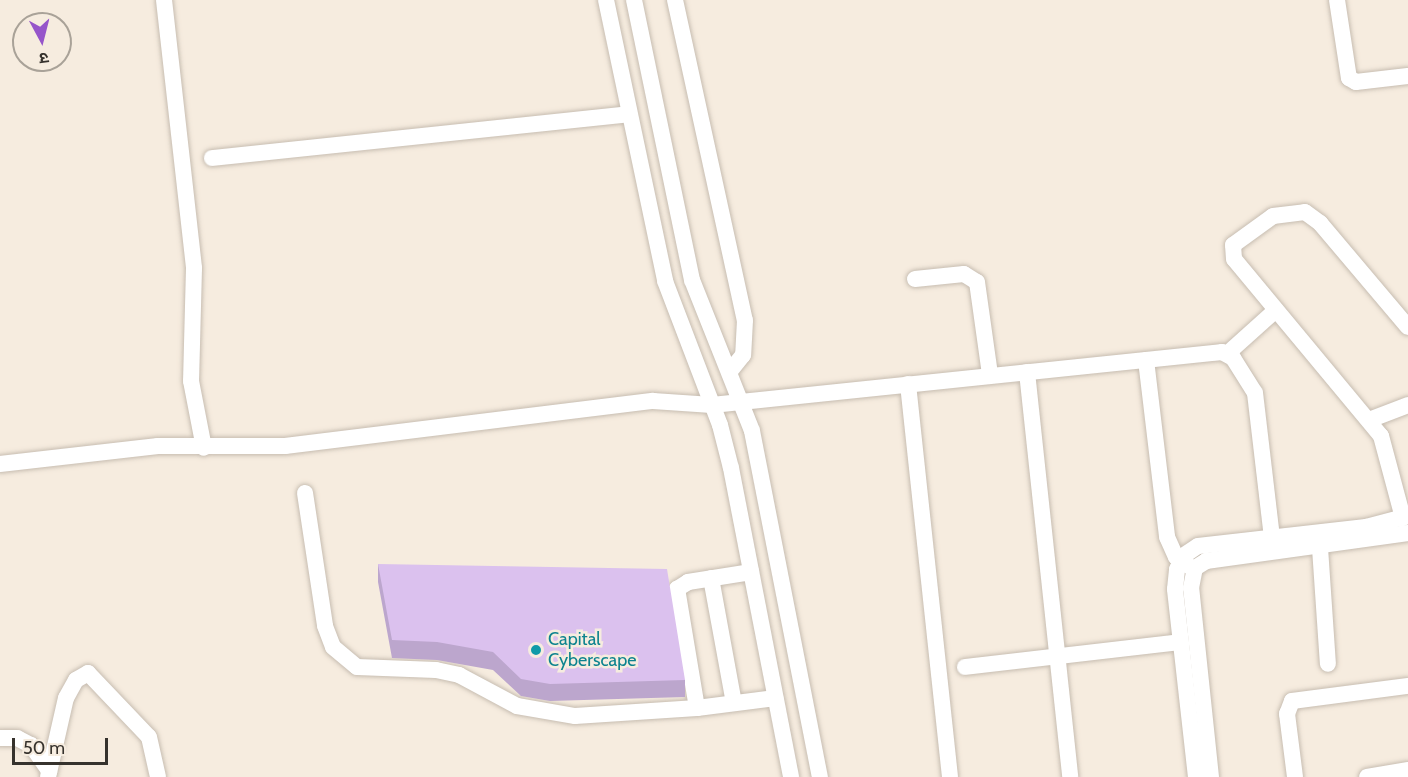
<!DOCTYPE html>
<meta charset="utf-8">
<style>
body{margin:0}
#map{position:relative;width:1408px;height:777px;overflow:hidden;background:#f6ecdf;font-family:Cabin,"Noto Sans Devanagari",sans-serif}
div>[style]{position:absolute}
.roads{filter:drop-shadow(0 0 2px #c7bdb1) drop-shadow(0 0 2px #c7bdb1)}
.minor>*{height:16px;margin:-8px;padding:0 8px;transform-origin:8px;border-radius:8px;background:#fff}
.wall>*{inset:0;background:#bca6cd}
.building>*{inset:0;background:#dbc1ee}
.dots>*{width:16px;height:16px;translate:-50% -50%;box-sizing:border-box;border:3px solid #f6ecdf;border-radius:50%}
span{translate:-50% -50%;white-space:nowrap;text-align:center;line-height:1.15;-webkit-text-stroke:5px #f6ecdf;paint-order:stroke}
.culture-label{font-size:18px;color:#0d838f}
.left{translate:0 -50%;text-align:left}
.north{position:absolute;left:12px;top:12px;width:60px;height:60px;box-sizing:border-box;background:#f6ecdf;border:2px solid #a9a298;border-radius:50%;rotate:173deg;font-size:16px;font-weight:700;line-height:24px;text-align:center;color:#36322d}
.north::after{content:'';display:block;margin:auto;width:21px;height:27px;background:#9655ca;clip-path:polygon(50% 0,100% 100%,50% 72%,0 100%)}
.scale{position:absolute;left:12px;top:738px;width:96px;height:27px;box-sizing:border-box;border:3px solid #36322d;border-top:0;padding-left:8px;font-size:18px;line-height:21px;white-space:nowrap;color:#36322d;-webkit-text-stroke:4px #f6ecdf;paint-order:stroke}
</style>
<div id="map">
<div class="roads">
<div class="minor">
<i style="left:164px;top:0;width:270px;rotate:83.6deg"></i>
<i style="left:194px;top:268px;width:113px;rotate:91.5deg"></i>
<i style="left:191px;top:381px;width:68px;rotate:79deg"></i>
<i style="left:606px;top:0;width:287px;rotate:78.1deg"></i>
<i style="left:665px;top:281px;width:154px;rotate:69.1deg"></i>
<i style="left:720px;top:425px;width:44px;rotate:75.7deg"></i>
<i style="left:731px;top:468px;width:315px;rotate:79deg"></i>
<i style="left:634px;top:0;width:286px;rotate:78.3deg"></i>
<i style="left:692px;top:280px;width:162px;rotate:68.3deg"></i>
<i style="left:752px;top:431px;width:353px;rotate:78.9deg"></i>
<i style="left:675px;top:0;width:328px;rotate:77.7deg"></i>
<i style="left:745px;top:320px;width:35px;rotate:93deg"></i>
<i style="left:743px;top:355px;width:22px;rotate:129deg"></i>
<i style="left:1337px;top:0;width:79px;rotate:81.3deg"></i>
<i style="left:1349px;top:78px;width:8px;rotate:30deg"></i>
<i style="left:1356px;top:82px;width:52px;rotate:-6.6deg"></i>
<i style="left:212px;top:158px;width:418px;rotate:-6deg"></i>
<i style="left:915px;top:279px;width:49px;rotate:-5.8deg"></i>
<i style="left:964px;top:274px;width:15px;rotate:32deg"></i>
<i style="left:977px;top:282px;width:94px;rotate:82deg"></i>
<i style="left:1228px;top:353px;width:64px;rotate:-41.9deg"></i>
<i style="left:1146px;top:360px;width:178px;rotate:83.2deg"></i>
<i style="left:1167px;top:537px;width:22px;rotate:66deg"></i>
<i style="left:1176px;top:557px;width:16px;rotate:35deg"></i>
<i style="left:1027px;top:372px;width:407px;rotate:83.9deg"></i>
<i style="left:908px;top:384px;width:395px;rotate:83.9deg"></i>
<i style="left:1369px;top:420px;width:42px;rotate:-21deg"></i>
<i style="left:0;top:464px;width:159px;rotate:-6.5deg"></i>
<i style="left:158px;top:446px;width:127px"></i>
<i style="left:285px;top:446px;width:371px;rotate:-7deg"></i>
<i style="left:653px;top:401px;width:59px;rotate:3.9deg"></i>
<i style="left:712px;top:405px;width:513px;rotate:-5.93deg"></i>
<i style="left:1222px;top:352px;width:13px;rotate:29deg"></i>
<i style="left:1233px;top:358px;width:41px;rotate:57.8deg"></i>
<i style="left:1255px;top:393px;width:146px;rotate:83.3deg"></i>
<i style="left:305px;top:493px;width:134px;rotate:81.4deg"></i>
<i style="left:325px;top:626px;width:22px;rotate:69deg"></i>
<i style="left:333px;top:647px;width:31px;rotate:40deg"></i>
<i style="left:357px;top:667px;width:79px;rotate:2.2deg"></i>
<i style="left:436px;top:670px;width:24px;rotate:12deg"></i>
<i style="left:459px;top:675px;width:66px;rotate:28.1deg"></i>
<i style="left:517px;top:706px;width:59px;rotate:9.8deg"></i>
<i style="left:575px;top:716px;width:122px;rotate:-3.8deg"></i>
<i style="left:697px;top:708px;width:79px;rotate:-7.3deg"></i>
<i style="left:1403px;top:518px;width:85px;rotate:-105deg"></i>
<i style="left:1381px;top:436px;width:230px;rotate:-129.7deg"></i>
<i style="left:1234px;top:259px;width:14px;rotate:-94deg"></i>
<i style="left:1233px;top:245px;width:49px;rotate:-35.9deg"></i>
<i style="left:1273px;top:216px;width:32px;rotate:-7deg"></i>
<i style="left:1305px;top:212px;width:19px;rotate:36deg"></i>
<i style="left:1320px;top:223px;width:136px;rotate:49.8deg"></i>
<i style="left:1320px;top:548px;width:116px;rotate:86.1deg"></i>
<i style="left:711px;top:578px;width:127px;rotate:79.6deg"></i>
<i style="left:965px;top:667px;width:217px;rotate:-6.6deg"></i>
<i style="left:697px;top:708px;width:121px;rotate:-99.5deg"></i>
<i style="left:677px;top:589px;width:13px;rotate:-32deg"></i>
<i style="left:688px;top:582px;width:64px;rotate:-9deg"></i>
<i style="left:0;top:738px;width:17px"></i>
<i style="left:17px;top:738px;width:16px;rotate:27deg"></i>
<i style="left:31px;top:745px;width:32px;rotate:55deg"></i>
<i style="left:48px;top:777px;width:81px;rotate:-77.2deg"></i>
<i style="left:66px;top:698px;width:21px;rotate:-61deg"></i>
<i style="left:76px;top:680px;width:14px;rotate:-30deg"></i>
<i style="left:88px;top:673px;width:88px;rotate:46.4deg"></i>
<i style="left:149px;top:737px;width:41px;rotate:77.3deg"></i>
<i style="left:1196px;top:777px;width:189px;rotate:-96.4deg"></i>
<i style="left:1175px;top:589px;width:20px;rotate:-84deg"></i>
<i style="left:1177px;top:569px;width:17px;rotate:-59deg"></i>
<i style="left:1186px;top:554px;width:14px;rotate:-34deg"></i>
<i style="left:1198px;top:546px;width:169px;rotate:-6.5deg"></i>
<i style="left:1366px;top:527px;width:43px;rotate:-14.7deg"></i>
<i style="left:1211px;top:777px;width:190px;rotate:-96deg"></i>
<i style="left:1191px;top:588px;width:20px;rotate:-79deg"></i>
<i style="left:1195px;top:568px;width:13px;rotate:-32deg"></i>
<i style="left:1206px;top:561px;width:204px;rotate:-7.9deg"></i>
<i style="left:1295px;top:777px;width:64px;rotate:-97.2deg"></i>
<i style="left:1287px;top:714px;width:14px;rotate:-69deg"></i>
<i style="left:1292px;top:701px;width:117px;rotate:-7.4deg"></i>
<i style="left:1367px;top:777px;width:42px;rotate:-9.7deg"></i>
</div>
</div>
<div class="wall">
<i style="clip-path:polygon(378px 564px,685px 680px,685px 697px,550px 701px,521px 696px,493px 670px,437px 660px,392px 658px,378px 582px)"></i>
</div>
<div class="building">
<i style="clip-path:polygon(378px 564px,667px 569px,685px 680px,550px 684px,521px 679px,493px 652px,437px 642px,392px 640px)"></i>
</div>
<div class="dots">
<i style="left:536px;top:650px;background:#0f9aa8"></i>
</div>
<div class="culture-label">
<span class="left" style="left:548px;top:650px">Capital<br>Cyberscape</span>
</div>
<div class="north">उ</div>
<div class="scale">50 m</div>
</div>
